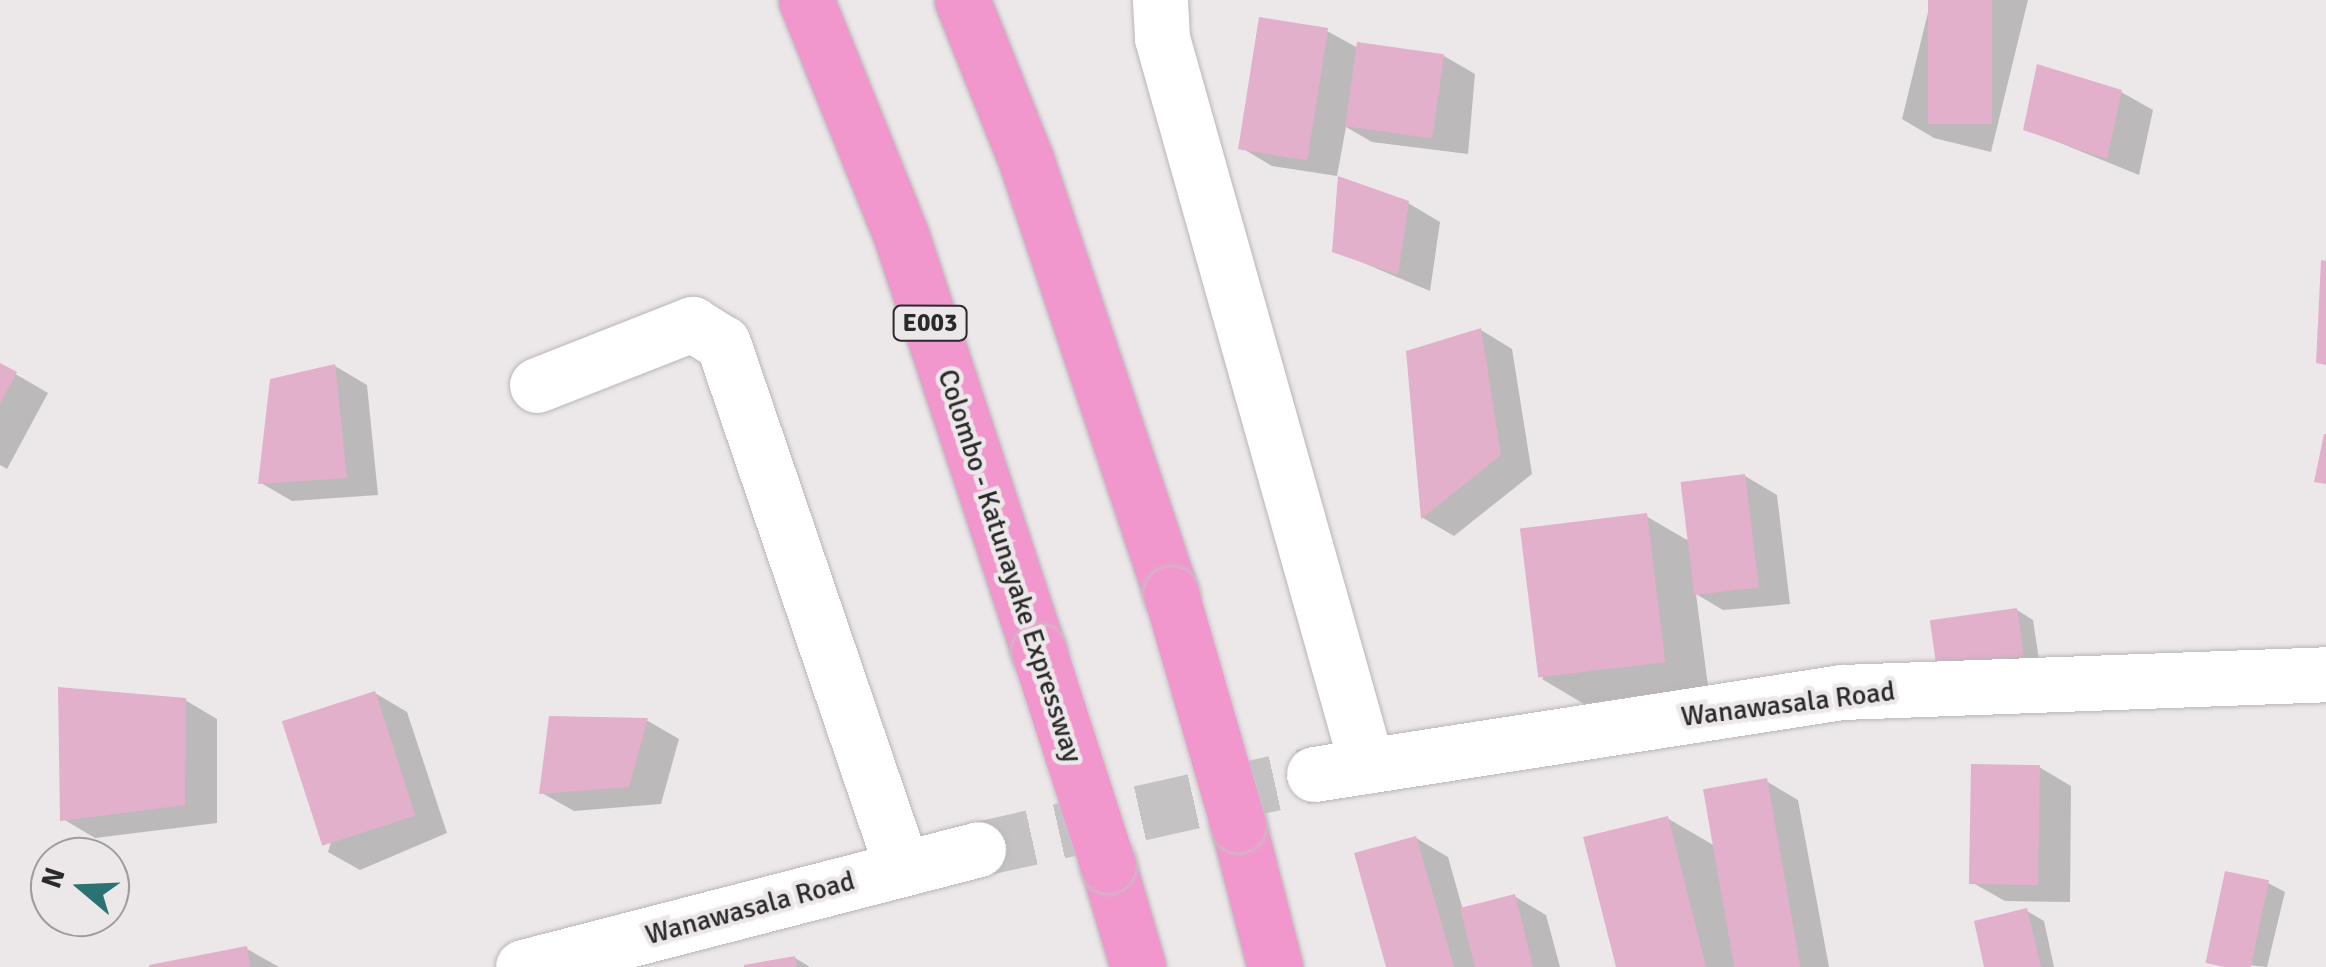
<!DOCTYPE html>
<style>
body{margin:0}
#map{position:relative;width:2326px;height:967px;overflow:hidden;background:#ece8ea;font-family:Signika,sans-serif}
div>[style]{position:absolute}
.shadow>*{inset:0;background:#0003}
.building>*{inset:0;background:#e3b0cc;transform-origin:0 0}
.minor-tunnel>*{height:55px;margin-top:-27.5px;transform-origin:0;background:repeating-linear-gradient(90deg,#c5c2c4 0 55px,transparent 0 83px)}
.roads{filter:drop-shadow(0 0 2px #b9b5b7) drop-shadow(0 0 2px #b9b5b7)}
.minor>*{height:55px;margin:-27.5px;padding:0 27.5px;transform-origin:27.5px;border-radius:27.5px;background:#fff}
.highway>*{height:55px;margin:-27.5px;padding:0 27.5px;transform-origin:27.5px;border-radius:27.5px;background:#f297cd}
.bridges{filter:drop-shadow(0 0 2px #c4c3c4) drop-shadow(0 0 2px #c4c3c4)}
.highway-bridge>*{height:55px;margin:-27.5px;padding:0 27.5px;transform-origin:27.5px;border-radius:27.5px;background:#f297cd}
span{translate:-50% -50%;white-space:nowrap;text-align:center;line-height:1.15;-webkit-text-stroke:9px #ece8ea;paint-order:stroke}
.shield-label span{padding:2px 8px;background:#ece8ea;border:2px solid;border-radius:8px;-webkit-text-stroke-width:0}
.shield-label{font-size:25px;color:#2b2a2b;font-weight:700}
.street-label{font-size:28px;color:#2b2a2b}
.north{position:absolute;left:30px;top:837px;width:100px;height:100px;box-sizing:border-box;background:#ece8ea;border:2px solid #9f9c9e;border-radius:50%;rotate:289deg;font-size:28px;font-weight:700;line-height:40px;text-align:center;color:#2b2a2b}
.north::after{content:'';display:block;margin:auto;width:35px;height:45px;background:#297373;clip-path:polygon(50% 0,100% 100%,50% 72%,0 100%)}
</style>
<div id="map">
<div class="shadow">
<i style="clip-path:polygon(1931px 0,2028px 0,1991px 152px,1934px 138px,1902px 119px)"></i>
<i style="clip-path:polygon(1327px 31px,1358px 48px,1444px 56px,1475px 74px,1468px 154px,1372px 142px,1346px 127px,1337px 176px,1272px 166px,1240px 147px)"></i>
<i style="clip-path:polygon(2121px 92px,2153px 110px,2139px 175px,2026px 129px)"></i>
<i style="clip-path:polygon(1408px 203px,1440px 222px,1430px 291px,1335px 251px)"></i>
<i style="clip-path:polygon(1481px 330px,1512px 349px,1532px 474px,1454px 536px,1423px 518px,1409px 353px)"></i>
<i style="clip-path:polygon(0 365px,48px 393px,7px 469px,0 465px)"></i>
<i style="clip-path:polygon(335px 366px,367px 385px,378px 495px,292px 501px,261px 483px)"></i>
<i style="clip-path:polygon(1745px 476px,1777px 495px,1790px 604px,1723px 610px,1696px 594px,1708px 686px,1584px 704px,1542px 679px,1646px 516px,1687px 540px)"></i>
<i style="clip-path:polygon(2017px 610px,2033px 620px,2040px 666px,1956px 678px)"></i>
<i style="clip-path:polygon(375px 693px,407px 712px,447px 833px,360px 870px,328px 852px)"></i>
<i style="clip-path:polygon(185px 700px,217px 719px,217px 823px,95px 838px,63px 819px)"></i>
<i style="clip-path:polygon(551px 719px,648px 721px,679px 739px,661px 804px,574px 811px,542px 793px)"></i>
<i style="clip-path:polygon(2039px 767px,2071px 786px,2070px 902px,2005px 901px,1973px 883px)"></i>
<i style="clip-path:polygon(1766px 781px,1798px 800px,1829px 967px,1619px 967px,1667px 818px,1715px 846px)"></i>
<i style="clip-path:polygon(1416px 838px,1448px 857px,1463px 910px,1514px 896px,1546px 915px,1560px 967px,1388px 967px)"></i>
<i style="clip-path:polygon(2268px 883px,2285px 892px,2267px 967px,2208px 961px)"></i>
<i style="clip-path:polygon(2027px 911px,2044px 921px,2054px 967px,1987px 967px)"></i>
<i style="clip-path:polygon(247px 949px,279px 967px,153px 967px)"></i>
<i style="clip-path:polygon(795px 958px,810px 967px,747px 967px)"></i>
</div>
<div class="building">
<i style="left:1928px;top:0;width:64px;height:124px"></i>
<i style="left:1259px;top:17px;width:70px;height:134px;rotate:9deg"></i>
<i style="left:1357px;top:42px;width:88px;height:85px;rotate:8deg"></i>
<i style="clip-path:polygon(2037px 64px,2122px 90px,2107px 159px,2023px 130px)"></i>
<i style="clip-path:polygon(1338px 176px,1409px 201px,1398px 275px,1332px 252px)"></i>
<i style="clip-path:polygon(2321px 260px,2326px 261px,2326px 365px,2316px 363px)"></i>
<i style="clip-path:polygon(1481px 328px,1501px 455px,1421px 519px,1406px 351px)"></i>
<i style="clip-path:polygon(0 363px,17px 372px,0 404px)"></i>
<i style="clip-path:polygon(335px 364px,347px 478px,258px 484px,270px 379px)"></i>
<i style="clip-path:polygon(2324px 434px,2326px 434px,2326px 484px,2314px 482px)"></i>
<i style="left:1745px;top:474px;width:114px;height:65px;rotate:83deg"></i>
<i style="left:1647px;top:513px;width:150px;height:128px;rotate:83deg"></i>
<i style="left:2017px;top:608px;width:49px;height:88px;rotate:82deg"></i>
<i style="clip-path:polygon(58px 687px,186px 698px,185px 805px,60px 821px)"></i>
<i style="left:375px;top:691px;width:131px;height:98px;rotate:72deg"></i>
<i style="clip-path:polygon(549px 716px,648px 718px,629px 787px,539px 794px)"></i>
<i style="left:1971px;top:764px;width:69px;height:120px;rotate:1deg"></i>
<i style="left:1767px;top:778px;width:192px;height:65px;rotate:80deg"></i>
<i style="clip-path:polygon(1668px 816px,1706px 967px,1616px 967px,1583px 837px)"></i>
<i style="clip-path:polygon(1416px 836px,1454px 967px,1386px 967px,1354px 853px)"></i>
<i style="left:2225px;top:871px;width:45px;height:94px;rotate:12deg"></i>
<i style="clip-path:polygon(1515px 894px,1533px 967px,1475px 967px,1460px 908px)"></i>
<i style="clip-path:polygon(2027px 908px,2041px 967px,1984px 967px,1974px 921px)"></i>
<i style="clip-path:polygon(247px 946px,250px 967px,149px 967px,149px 965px)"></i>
<i style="clip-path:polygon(795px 956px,797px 967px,744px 967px,744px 965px)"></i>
</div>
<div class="minor-tunnel">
<i style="left:978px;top:849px;width:344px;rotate:-12.6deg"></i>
</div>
<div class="roads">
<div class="minor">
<i style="left:1160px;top:0;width:38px;rotate:87deg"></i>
<i style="left:1162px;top:38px;width:756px;rotate:74.27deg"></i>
<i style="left:537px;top:385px;width:167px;rotate:-21.5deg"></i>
<i style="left:692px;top:324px;width:36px;rotate:32deg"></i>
<i style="left:723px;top:343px;width:555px;rotate:71.17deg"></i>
<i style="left:1314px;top:774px;width:534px;rotate:-8.83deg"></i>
<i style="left:1842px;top:692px;width:484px;rotate:-2.1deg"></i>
<i style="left:523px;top:967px;width:470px;rotate:-14.5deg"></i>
</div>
<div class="highway">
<i style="left:806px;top:0;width:253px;rotate:68deg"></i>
<i style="left:901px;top:235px;width:439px;rotate:71.7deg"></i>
<i style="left:962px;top:0;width:172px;rotate:68.2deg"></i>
<i style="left:1026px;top:160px;width:458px;rotate:71.5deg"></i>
<i style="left:1238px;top:824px;width:148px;rotate:75.5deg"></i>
<i style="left:1108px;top:865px;width:106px;rotate:73.6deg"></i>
</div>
</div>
<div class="bridges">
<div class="highway-bridge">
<i style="left:1171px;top:594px;width:240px;rotate:73.8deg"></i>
<i style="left:1039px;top:652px;width:224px;rotate:72.1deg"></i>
</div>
</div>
<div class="shield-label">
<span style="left:930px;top:323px">E003</span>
</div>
<div class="street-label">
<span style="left:1010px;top:566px;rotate:72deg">Colombo - Katunayake Expressway</span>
<span style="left:1788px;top:704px;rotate:-7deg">Wanawasala Road</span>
<span style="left:750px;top:908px;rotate:-15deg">Wanawasala Road</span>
</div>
<div class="north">N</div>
</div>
